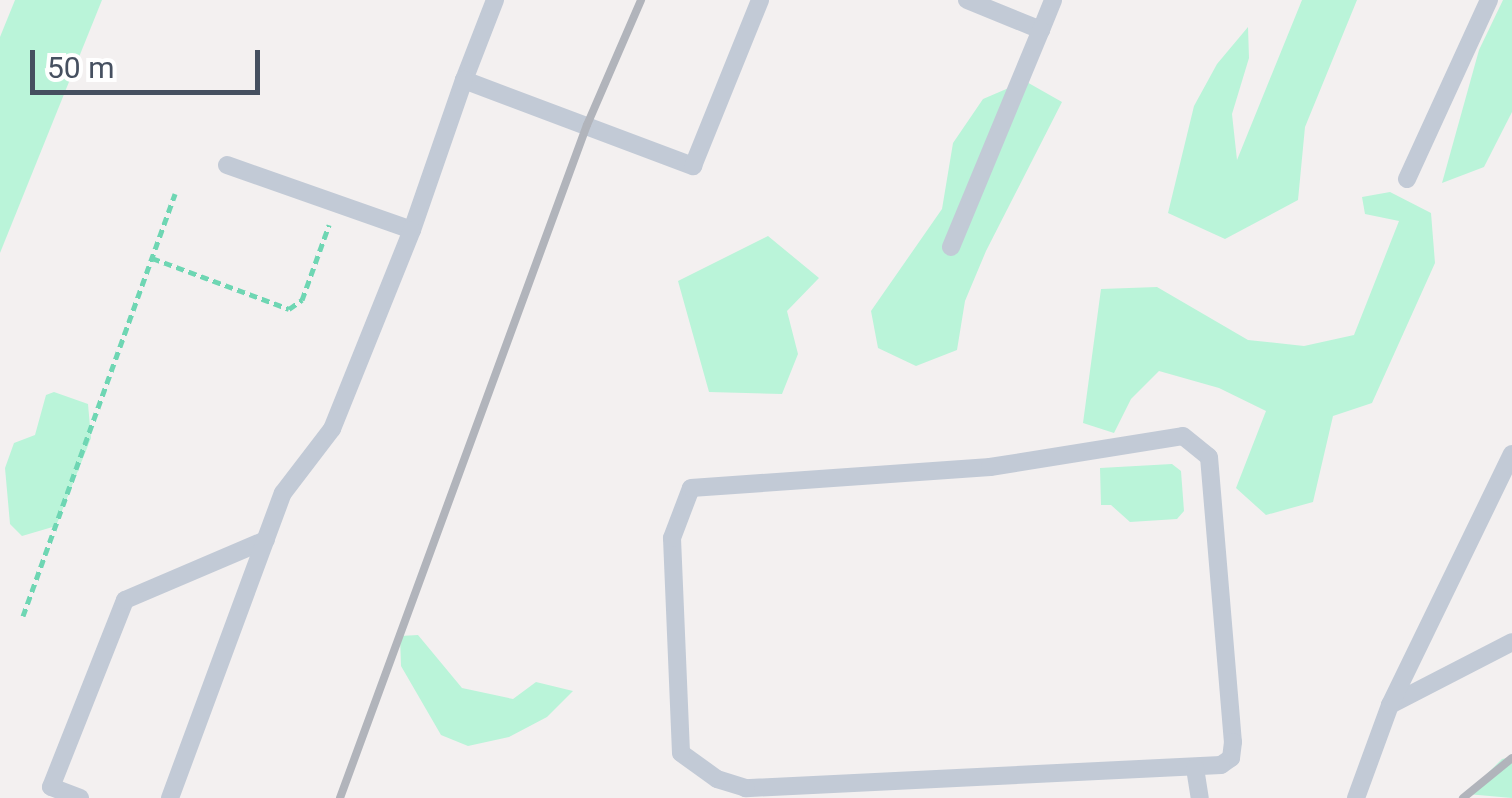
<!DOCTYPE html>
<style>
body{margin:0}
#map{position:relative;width:1512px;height:798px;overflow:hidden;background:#f3f0f0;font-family:Roboto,sans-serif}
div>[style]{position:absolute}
.green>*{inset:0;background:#baf4d9}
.path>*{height:5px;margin-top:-2.5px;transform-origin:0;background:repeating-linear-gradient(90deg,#6ed6b3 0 8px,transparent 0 13px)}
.service>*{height:18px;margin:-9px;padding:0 9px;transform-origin:9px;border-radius:9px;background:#c2cad6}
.rail>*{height:8px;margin:-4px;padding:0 4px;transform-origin:4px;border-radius:4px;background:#b1b4bb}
span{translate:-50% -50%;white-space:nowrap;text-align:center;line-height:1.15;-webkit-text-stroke:9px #fff;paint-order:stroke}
.scale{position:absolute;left:30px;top:50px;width:230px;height:45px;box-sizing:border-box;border:5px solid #465060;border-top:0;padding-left:12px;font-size:30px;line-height:35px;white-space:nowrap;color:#465060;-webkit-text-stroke:8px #fff;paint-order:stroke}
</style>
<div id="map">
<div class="green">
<i style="clip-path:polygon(15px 0,102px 0,0 253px,0 37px)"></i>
<i style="clip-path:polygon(1302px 0,1357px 0,1305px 127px,1298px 200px,1225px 239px,1168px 213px,1194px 106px,1217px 64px,1248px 27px,1249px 58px,1232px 114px,1237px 160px)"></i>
<i style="clip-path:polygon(1503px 0,1512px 0,1512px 112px,1484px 167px,1442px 183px,1479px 50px)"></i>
<i style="clip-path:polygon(1025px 81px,1062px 102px,986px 251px,965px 301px,957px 350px,916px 366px,878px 348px,871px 311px,942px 209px,953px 143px,983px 99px)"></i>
<i style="clip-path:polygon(1390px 192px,1431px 213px,1435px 263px,1372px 403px,1333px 416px,1313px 502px,1266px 515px,1236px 488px,1266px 411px,1219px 388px,1159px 371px,1131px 399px,1114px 433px,1083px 423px,1101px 289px,1157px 287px,1248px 340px,1304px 346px,1354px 335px,1399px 221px,1365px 214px,1362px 197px)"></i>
<i style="clip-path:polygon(768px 236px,819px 278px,787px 311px,798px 354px,782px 394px,709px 392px,678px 281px)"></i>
<i style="clip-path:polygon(54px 392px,88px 404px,91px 438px,56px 526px,22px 536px,10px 524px,5px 468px,14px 443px,35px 435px,46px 395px)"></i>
<i style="clip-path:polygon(1172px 464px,1181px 471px,1184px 511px,1177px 519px,1130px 522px,1111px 505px,1101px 505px,1100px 468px)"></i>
<i style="clip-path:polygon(418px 635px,462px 688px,513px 699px,536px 682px,573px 691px,547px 717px,509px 737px,468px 746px,441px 735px,401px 666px,400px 636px)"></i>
<i style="clip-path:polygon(1512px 757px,1512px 798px,1467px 794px,1502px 759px)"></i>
</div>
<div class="path">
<i style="left:152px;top:258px;width:146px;rotate:20.4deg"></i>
<i style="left:289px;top:309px;width:16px;rotate:-35deg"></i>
<i style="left:302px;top:300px;width:80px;rotate:-70.2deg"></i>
<i style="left:23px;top:616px;width:449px;rotate:-70.2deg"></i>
</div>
<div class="service">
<i style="left:495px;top:0;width:86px;rotate:111.2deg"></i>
<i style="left:464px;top:80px;width:245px;rotate:20.6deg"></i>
<i style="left:693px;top:166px;width:179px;rotate:-68deg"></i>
<i style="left:967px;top:0;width:80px;rotate:22.1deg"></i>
<i style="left:1041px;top:30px;width:32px;rotate:-68deg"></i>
<i style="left:227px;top:165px;width:196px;rotate:19.4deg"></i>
<i style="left:412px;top:230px;width:159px;rotate:-70.9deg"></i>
<i style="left:1407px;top:179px;width:197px;rotate:-65.4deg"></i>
<i style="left:951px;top:247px;width:235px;rotate:-67.5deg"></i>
<i style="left:1183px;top:436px;width:33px;rotate:39deg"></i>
<i style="left:1209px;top:457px;width:286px;rotate:85.2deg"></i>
<i style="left:1233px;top:742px;width:16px;rotate:97deg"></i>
<i style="left:1231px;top:758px;width:12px;rotate:145deg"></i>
<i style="left:1221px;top:765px;width:476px;rotate:177.2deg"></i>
<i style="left:746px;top:788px;width:30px;rotate:-163deg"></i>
<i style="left:717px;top:779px;width:44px;rotate:-144.2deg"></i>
<i style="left:681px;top:753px;width:215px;rotate:-92.4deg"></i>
<i style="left:672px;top:538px;width:53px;rotate:-69.2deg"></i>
<i style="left:691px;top:488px;width:300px;rotate:-4deg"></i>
<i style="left:990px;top:467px;width:195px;rotate:-9.1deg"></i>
<i style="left:1390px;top:705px;width:137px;rotate:-27.3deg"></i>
<i style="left:1195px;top:768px;width:30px;rotate:81deg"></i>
<i style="left:80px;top:798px;width:31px;rotate:-159deg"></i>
<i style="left:51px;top:787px;width:201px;rotate:-68.4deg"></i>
<i style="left:125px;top:600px;width:153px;rotate:-23.1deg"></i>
<i style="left:170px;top:798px;width:325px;rotate:-69.7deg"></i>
<i style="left:283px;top:493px;width:81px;rotate:-52.6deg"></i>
<i style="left:332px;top:429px;width:214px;rotate:-68.1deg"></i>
<i style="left:1356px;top:798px;width:99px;rotate:-69.9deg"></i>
<i style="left:1390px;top:705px;width:279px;rotate:-64.1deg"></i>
</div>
<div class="rail">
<i style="left:340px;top:798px;width:717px;rotate:-69.85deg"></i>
<i style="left:587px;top:125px;width:136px;rotate:-66.6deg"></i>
<i style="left:1463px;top:798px;width:63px;rotate:-39.2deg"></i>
</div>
<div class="scale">50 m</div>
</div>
